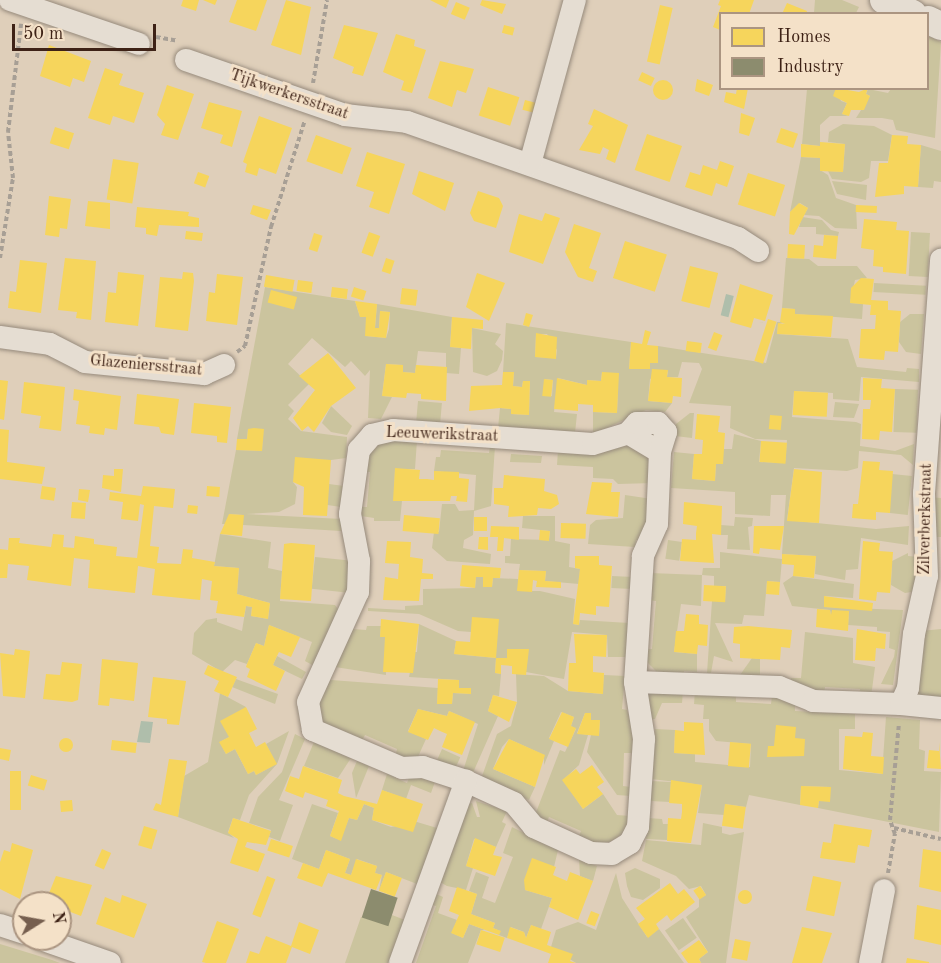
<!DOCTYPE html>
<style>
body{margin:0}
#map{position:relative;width:941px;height:963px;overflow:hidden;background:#dfcfba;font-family:"Old Standard TT",serif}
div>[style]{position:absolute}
.green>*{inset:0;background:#cbc49e;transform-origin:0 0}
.water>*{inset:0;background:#afbeab;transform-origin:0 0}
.homes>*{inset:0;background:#f6d55c;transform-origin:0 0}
.round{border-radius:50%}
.industry>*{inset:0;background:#8c8c6e;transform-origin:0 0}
.path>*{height:4px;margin-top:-2px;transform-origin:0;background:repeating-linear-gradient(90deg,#a79f95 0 4.5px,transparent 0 7.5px)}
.roads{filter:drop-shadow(0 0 2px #968a7c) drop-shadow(0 0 2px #968a7c)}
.minor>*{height:22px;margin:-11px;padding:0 11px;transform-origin:11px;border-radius:11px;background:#e5ddd2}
.tertiary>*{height:28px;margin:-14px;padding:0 14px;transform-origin:14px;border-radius:14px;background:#e5ddd2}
span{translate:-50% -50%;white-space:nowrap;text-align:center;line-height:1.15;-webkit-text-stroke:6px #f4e1c8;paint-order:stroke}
.street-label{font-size:16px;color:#3e2216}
.legend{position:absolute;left:719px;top:12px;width:210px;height:78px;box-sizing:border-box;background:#f4e1c8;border:2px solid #ab9581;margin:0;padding:8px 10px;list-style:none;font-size:18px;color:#3e2216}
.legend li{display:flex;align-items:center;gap:12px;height:30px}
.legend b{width:30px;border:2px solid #ab9581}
.north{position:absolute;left:12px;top:891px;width:60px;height:60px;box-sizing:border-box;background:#f4e1c8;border:2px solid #ab9581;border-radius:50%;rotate:79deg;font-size:16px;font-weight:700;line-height:24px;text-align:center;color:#3e2216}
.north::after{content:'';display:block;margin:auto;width:21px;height:27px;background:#765f4f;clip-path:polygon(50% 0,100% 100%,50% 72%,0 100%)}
.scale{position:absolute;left:12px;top:24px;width:144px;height:27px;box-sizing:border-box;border:3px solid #3e2216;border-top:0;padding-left:8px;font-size:18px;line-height:21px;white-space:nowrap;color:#3e2216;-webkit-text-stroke:4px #f4e1c8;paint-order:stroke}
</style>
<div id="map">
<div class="green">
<i style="clip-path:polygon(815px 0,842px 0,859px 7px,856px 13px,814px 13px)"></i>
<i style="clip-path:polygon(928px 36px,941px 42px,935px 138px,896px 130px,893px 120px,882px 118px,856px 118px,870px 96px,866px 94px,868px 89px,888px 93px,891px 89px,928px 88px)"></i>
<i style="clip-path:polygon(807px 89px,836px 89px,841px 101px,847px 103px,842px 114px,849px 116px,830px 116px,820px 125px,820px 146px,802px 144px)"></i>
<i style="clip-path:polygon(843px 124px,874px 126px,892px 135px,888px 161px,871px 161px,869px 178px,861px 182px,832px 179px,828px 171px,843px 172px,845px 144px,828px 142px,829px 132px)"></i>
<i style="clip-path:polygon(921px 145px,941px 151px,941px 182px,934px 181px,933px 188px,918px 187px)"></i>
<i style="clip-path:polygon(801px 157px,820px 158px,820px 170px,828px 175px,836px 198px,856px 205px,857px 229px,835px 228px,819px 216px,804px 215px,808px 208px,800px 203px,790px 212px)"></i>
<i style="clip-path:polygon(832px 181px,867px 185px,866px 200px,837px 194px)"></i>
<i style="clip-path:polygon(802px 217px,822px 220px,831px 230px,839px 232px,838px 236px,816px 234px,816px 227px,799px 227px)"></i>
<i style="left:911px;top:232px;width:19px;height:44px;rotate:3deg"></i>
<i style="clip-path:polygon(786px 258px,809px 259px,818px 266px,857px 266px,867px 278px,855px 280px,850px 303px,863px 304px,862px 319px,795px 314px,795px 309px,782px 308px)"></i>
<i style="left:874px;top:283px;width:52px;height:9px;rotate:3deg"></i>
<i style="clip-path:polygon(265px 287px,355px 301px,360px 317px,366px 317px,366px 336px,386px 338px,389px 329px,390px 312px,380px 311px,379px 328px,375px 328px,377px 304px,452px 317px,450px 347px,461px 348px,459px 374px,446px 373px,446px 353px,418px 351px,415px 373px,403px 372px,403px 365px,386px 364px,382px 396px,392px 397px,381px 419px,368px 418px,370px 370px,365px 376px,351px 361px,345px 367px,312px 338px,288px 364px,309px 384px,288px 405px,294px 411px,288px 419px,301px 431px,347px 437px,346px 458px,331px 460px,293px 482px,297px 487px,295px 504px,279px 512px,246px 514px,342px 519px,341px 531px,243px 525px,243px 515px,229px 514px,228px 524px,222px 524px,236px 450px,262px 451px,263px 429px,248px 429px,247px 439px,237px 439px)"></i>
<i style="clip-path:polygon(910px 314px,924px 314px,921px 354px,906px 352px,899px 342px,900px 322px)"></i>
<i style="clip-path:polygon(evenodd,777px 322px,785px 322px,778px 324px,777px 334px,848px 339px,857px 367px,906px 372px,907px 368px,919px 369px,919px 382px,861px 377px,859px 401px,833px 399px,833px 393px,794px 391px,792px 417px,856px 422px,861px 424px,860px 446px,895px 451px,914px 444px,913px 465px,901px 455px,859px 451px,858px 468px,847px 471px,794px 468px,787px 520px,876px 529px,909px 526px,908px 545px,861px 538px,858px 569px,846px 570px,845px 580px,815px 574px,816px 556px,782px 554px,786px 495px,771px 495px,770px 516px,735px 514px,735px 492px,671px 488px,674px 452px,694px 454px,692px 479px,715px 481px,716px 464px,724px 449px,732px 449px,734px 434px,761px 441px,759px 462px,785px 463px,787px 440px,755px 439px,730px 428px,731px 406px,689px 403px,702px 369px,699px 363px,682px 362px,678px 377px,667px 377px,668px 371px,650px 379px,648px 401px,672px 403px,665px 412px,646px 410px,593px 434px,593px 412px,617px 413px,618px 390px,602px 372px,601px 381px,588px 380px,587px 385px,558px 378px,554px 412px,577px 414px,575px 433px,498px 428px,500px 408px,511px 409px,511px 414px,529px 415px,530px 381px,523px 381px,522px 387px,513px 386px,514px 373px,503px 372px,506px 323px,631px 342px,629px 368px,650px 369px,650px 363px,658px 363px,658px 346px,766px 363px,777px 322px,536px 334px,547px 334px,557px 350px,556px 358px,535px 357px,536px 334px,777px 322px,545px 379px,553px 380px,552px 396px,543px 396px,545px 379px)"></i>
<i style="clip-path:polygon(472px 328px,501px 334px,495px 344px,503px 351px,502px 360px,497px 371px,487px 376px,473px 372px)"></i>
<i style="left:895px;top:389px;width:23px;height:43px;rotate:2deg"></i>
<i style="left:418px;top:401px;width:24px;height:21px;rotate:5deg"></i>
<i style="clip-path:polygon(835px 402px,859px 404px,854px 418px,833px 417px)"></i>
<i style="clip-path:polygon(331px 406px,352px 426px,347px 435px,331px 432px,322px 423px)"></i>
<i style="clip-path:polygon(690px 413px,694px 413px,692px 438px,675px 436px,676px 424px)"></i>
<i style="clip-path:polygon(385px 440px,417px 440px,415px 469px,395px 469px,394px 501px,402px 501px,400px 521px,374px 521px,374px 518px,361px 516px,361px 507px,367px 507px,370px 472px,363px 472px,368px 452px)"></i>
<i style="clip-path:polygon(625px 442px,652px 457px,654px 483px,618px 484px,613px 479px,593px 478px,593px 467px,557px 465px,558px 450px)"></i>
<i style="clip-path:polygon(490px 446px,495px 446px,491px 506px,474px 511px,473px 535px,464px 540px,463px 548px,491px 554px,490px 564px,447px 561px,432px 548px,434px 532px,439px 532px,442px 504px,455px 504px,459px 511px,474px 510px,476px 475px,434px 471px,436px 457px,440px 457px,441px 450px,489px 453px)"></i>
<i style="clip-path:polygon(511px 454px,542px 456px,541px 463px,510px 462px)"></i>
<i style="left:892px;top:474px;width:20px;height:39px;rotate:6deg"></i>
<i style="left:329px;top:484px;width:15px;height:21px;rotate:8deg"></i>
<i style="clip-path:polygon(625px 495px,652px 499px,643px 540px,636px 540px,635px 547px,588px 544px,590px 525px,596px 520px,623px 518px)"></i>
<i style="clip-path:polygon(929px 497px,941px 498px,941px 542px,941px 537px,931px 537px)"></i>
<i style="clip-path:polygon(523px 516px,555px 516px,555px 541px,570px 544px,569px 567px,580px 569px,579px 584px,545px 581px,546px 571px,519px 570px,520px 564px,505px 563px,505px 556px,510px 556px,511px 539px,549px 540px,550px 531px,522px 528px)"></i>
<i style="clip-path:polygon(735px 517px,753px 518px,752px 526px,748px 527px,750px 550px,727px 549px,728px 535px,721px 535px,721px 525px,734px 526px)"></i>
<i style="clip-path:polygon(220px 534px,271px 542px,268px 568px,282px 571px,280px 601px,335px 605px,338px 609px,314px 666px,305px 661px,312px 642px,269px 625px,264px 646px,256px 643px,247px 664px,235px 660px,222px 672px,192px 654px,194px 633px,206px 620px,217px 618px,217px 622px,242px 631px,246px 606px,252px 607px,251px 616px,268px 619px,270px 603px,237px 594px,239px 568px,214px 566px)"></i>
<i style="left:668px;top:540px;width:14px;height:19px;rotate:8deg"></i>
<i style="clip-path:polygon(720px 552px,782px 559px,780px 582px,767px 581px,764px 616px,744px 615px,742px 624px,715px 623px,733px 662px,714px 656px,711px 673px,707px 673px,712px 601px,725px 601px,726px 586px,714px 586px,714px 576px,702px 575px,701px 606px,681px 604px,674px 652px,697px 654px,697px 672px,684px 671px,684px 676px,659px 674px,645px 660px,645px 649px,652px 649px,656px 601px,648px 600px,650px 573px,702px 575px,703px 568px,720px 568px)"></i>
<i style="clip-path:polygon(908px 553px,908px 556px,920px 557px,917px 591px,905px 593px,891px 585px,892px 561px)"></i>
<i style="left:315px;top:557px;width:37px;height:32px;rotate:6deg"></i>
<i style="left:612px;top:576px;width:21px;height:12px;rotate:3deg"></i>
<i style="clip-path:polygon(793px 576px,854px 584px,853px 598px,825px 596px,824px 607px,903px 610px,893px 685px,881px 684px,894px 657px,895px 650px,889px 648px,890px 632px,877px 631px,877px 627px,848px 625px,849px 611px,831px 615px,830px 610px,792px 606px,783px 583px)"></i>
<i style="clip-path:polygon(476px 577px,483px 577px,483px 587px,492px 587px,493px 578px,518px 579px,518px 591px,540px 591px,575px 599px,573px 624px,579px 625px,580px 620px,629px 623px,626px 657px,608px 657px,607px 635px,572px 632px,564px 679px,526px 672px,528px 649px,508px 649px,507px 658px,496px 658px,495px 673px,501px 674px,499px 696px,493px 695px,488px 711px,498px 716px,472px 775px,463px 771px,478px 724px,449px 711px,447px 716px,418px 709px,408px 731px,426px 739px,417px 759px,395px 758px,397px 749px,365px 735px,361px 743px,324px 727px,316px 701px,326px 681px,331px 680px,438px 688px,437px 704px,452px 704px,453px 693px,471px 694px,471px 688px,459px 688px,459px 680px,409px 677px,414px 652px,417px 652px,419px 624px,456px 641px,454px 654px,496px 658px,471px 632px,458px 631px,419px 614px,368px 611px,368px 608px,405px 610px,405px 606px,423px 605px,423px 589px,475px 588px)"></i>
<i style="clip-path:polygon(367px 626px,381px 626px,380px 637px,385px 637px,386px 675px,335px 667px,353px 629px,366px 630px)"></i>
<i style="clip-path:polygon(941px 629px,941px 703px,919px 696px,917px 690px,921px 631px)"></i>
<i style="clip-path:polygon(805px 632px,853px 638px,853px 663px,875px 667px,871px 697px,859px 697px,860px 689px,825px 687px,824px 694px,790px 687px,791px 678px,801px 678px)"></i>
<i style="clip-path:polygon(277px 656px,306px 672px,302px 679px,273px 665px)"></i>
<i style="clip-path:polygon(752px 658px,760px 659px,760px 676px,740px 675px)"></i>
<i style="clip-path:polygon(516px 674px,544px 676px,568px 691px,602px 694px,604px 675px,625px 676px,622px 709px,627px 710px,635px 733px,634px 753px,624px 753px,623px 786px,631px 787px,631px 796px,617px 795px,587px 752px,591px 735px,599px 735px,600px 721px,591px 720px,591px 713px,585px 713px,577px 733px,588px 735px,579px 765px,563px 780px,583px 809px,603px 794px,617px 815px,630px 816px,623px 833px,612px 841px,598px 845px,578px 838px,581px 831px,549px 817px,546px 824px,535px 815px,560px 750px,565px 752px,576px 729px,571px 726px,574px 717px,561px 712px,549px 738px,554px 741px,544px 765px,544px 755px,509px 739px,502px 747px,493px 769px,535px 787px,529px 800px,481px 779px,497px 734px,511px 726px,517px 702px)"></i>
<i style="clip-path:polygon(236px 679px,278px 694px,275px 704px,232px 687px)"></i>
<i style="clip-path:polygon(653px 691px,683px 691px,682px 703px,662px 703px,655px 719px,648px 719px,647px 697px)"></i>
<i style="clip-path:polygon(695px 691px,736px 694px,736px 702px,771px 704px,772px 696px,795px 704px,795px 711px,855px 714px,855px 729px,839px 729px,839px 770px,882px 774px,886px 717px,920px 720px,919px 749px,925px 751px,924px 771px,941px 772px,939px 832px,818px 808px,819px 801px,830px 787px,801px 786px,800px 805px,749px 795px,746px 807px,725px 804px,724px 815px,698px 813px,702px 785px,651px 779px,655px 729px,675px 730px,674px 753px,695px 754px,695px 762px,750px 767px,751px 744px,716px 741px,709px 731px,709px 719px,703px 719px,704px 705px,694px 704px)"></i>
<i style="clip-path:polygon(220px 693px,246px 707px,229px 737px,220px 742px,226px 754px,235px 749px,248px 774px,254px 771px,256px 775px,276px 764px,266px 744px,289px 731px,277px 764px,249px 795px,240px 820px,233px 818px,228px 832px,234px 838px,178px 817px,184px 776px,208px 762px)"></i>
<i style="clip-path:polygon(295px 734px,305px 739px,279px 800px,293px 805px,280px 841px,269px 837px,271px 830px,249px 823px,258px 797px,282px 772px)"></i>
<i style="clip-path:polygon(314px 742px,351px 758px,338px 778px,304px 766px)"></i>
<i style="left:442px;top:749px;width:20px;height:12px;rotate:24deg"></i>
<i style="clip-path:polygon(357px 761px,369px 766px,356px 798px,352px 773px)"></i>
<i style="clip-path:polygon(387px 774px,407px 783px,411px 774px,436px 779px,431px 793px,411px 785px,406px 799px,382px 790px)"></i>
<i style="left:651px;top:781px;width:20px;height:20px;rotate:3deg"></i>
<i style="clip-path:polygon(476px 801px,507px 811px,502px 822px,506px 824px,496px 847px,474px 839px,466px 866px,473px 868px,466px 890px,447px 886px,438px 881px,468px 804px,472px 803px,477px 817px,480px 817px)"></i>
<i style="clip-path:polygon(312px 804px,338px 813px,330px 836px,340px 840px,349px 818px,357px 820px,364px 804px,374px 808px,372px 820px,391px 827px,417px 822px,437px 828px,417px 884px,386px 872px,379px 891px,382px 875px,375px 873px,377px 866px,357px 859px,351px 875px,345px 873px,350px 859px,326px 850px,319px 869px,292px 859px)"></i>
<i style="clip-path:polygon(648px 818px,662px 819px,663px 824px,668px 824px,667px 840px,646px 839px)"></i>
<i style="clip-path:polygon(703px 823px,722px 827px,722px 833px,730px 835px,744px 832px,726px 963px,701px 963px,699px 959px,708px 952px,686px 917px,699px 907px,699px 899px,706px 895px,701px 886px,689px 889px,676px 876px,642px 861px,646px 840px,701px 845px)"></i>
<i style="clip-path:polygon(512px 827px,558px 850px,554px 867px,526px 881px,525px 890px,552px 898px,541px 929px,531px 925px,526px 938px,524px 932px,511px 927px,507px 938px,499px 935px,500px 931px,493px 928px,495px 923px,471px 914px,477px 894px,469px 891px,476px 872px,489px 877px,482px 898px,495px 903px,513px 857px,503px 853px)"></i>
<i style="clip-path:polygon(579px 859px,597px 866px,593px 881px,580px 876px)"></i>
<i style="clip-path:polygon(635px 868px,660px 879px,660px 888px,643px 900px,631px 897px,627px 886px,625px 873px)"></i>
<i style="clip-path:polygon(616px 873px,622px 898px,647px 937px,659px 929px,684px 963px,576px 963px,551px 947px,556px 930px,578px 922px,596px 930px)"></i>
<i style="clip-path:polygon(434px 893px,443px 897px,438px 913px,457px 920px,452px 933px,463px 938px,469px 924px,485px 930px,481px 930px,468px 963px,416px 963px,436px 906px,429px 904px)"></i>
<i style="clip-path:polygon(392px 915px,405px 920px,390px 963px,345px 963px,361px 917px,388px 925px)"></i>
<i style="left:683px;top:918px;width:24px;height:22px;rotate:55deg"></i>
<i style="clip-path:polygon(0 944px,52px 960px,60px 963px,0 963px)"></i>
</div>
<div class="water">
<i style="left:726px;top:294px;width:8px;height:22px;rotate:14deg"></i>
<i style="clip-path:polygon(141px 721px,153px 722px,150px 743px,137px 742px)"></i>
</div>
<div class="homes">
<i style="clip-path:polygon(183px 0,199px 0,196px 11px,181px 6px)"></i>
<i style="clip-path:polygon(203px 0,217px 0,215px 5px)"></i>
<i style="clip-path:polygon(237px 0,267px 0,256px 31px,229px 22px)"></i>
<i style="clip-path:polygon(286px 0,311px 7px,301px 55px,271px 45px)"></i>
<i style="clip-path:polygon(430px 0,449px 0,446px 8px)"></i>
<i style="clip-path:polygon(482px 0,506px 4px,502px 14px,480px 5px)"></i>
<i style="clip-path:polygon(720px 0,754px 0,749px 14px,720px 14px,720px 30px,713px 27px,721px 6px,718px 5px)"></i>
<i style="left:456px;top:2px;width:15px;height:13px;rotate:23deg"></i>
<i style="clip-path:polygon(787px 3px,807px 11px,806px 14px,782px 14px)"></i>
<i style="left:660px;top:5px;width:13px;height:58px;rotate:13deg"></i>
<i style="clip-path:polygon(344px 25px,378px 33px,363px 76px,352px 73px,354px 67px,333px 58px)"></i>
<i style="left:504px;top:25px;width:11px;height:8px;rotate:15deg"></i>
<i style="clip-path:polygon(396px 34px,415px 40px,414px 46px,426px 50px,412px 93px,401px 90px,404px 81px,383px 72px)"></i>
<i style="clip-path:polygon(49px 45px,91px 61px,84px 82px,73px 78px,70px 87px,40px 76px)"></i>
<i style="clip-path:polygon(440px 61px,474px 69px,466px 93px,457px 90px,452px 107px,428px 98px)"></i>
<i style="clip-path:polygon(105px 68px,123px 74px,119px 85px,144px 93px,134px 123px,113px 116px,110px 125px,88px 118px)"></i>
<i style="left:642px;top:72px;width:14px;height:9px;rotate:25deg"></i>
<i style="clip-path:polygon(697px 79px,713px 85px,709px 96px,695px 91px)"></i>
<i class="round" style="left:653px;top:80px;width:20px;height:20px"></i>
<i style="clip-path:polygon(167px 85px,194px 94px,178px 140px,161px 135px,165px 124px,157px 115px)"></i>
<i style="left:488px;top:87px;width:33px;height:30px;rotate:18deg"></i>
<i style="clip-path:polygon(737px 88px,748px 88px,744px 109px,724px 102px,726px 92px,736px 94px)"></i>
<i style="clip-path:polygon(836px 88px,859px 92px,868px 88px,866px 94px,870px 96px,864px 110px,851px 110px,849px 116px,842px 114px,847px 103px,833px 96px)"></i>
<i style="left:525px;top:100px;width:11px;height:10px;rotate:15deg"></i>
<i style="clip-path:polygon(209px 102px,242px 111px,232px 147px,220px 143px,223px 135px,201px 128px)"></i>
<i style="clip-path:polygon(594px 109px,628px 125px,615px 163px,606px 159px,609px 150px,603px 147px,600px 154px,579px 150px,593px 126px,588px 124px)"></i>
<i style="clip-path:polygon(741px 113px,755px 118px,749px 136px,739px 133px)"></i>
<i style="clip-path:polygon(259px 116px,292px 128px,276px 174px,259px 168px,257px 176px,245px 172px,247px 164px,243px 162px)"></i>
<i style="left:55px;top:127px;width:20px;height:17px;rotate:18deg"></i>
<i style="left:781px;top:128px;width:18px;height:15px;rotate:19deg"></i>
<i style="left:647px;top:134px;width:37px;height:38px;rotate:19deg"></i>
<i style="left:316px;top:135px;width:38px;height:28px;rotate:20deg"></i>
<i style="clip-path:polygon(892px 135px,908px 136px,907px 144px,921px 145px,918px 187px,904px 186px,904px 194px,875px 197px,879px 163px,888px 163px)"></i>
<i style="clip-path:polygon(820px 142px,845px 144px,843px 172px,820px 171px,820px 158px,801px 157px,801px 144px,820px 146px)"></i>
<i style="clip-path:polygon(367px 152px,405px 164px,389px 214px,369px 207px,374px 192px,356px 186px)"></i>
<i style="left:113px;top:159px;width:26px;height:41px;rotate:9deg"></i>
<i style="clip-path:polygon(720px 161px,734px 166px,727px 187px,716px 183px,712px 196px,685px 187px,690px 172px,700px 175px,703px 165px,717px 170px)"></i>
<i style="clip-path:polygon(419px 171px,454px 183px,445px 211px,412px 194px)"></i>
<i style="left:198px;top:172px;width:12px;height:12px;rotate:20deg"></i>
<i style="left:748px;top:173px;width:39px;height:33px;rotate:18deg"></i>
<i style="clip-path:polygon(478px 191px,499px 198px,503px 206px,496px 228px,474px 221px,470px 213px)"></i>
<i style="clip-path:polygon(49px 196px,71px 199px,67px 229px,60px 228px,59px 237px,45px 235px)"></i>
<i style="clip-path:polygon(88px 201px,110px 203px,110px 229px,85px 226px)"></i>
<i style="clip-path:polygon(799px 203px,808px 208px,794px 235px,789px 234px,790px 212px)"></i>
<i style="clip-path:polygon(253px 205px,271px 210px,267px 220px,250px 214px)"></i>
<i style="left:856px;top:205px;width:21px;height:7px;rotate:3deg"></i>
<i style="clip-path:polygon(137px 207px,189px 212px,188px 216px,199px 218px,199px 227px,159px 225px,157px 236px,146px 234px,146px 228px,135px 227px)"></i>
<i style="clip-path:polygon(545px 213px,560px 218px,543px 264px,509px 252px,519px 214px,542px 221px)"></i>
<i style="clip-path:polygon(864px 219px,897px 222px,896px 230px,909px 231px,906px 274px,883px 272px,883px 267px,873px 266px,874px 250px,861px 248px)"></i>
<i style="clip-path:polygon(574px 224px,601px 233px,589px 268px,597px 271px,593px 282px,578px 277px,565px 252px)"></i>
<i style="left:186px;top:231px;width:17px;height:8px;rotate:7deg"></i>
<i style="left:369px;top:232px;width:12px;height:22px;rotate:20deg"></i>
<i style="left:314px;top:233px;width:9px;height:17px;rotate:18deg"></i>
<i style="clip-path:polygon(824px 235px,838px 236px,836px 259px,813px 257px,814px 245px,823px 246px)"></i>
<i style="left:625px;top:241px;width:44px;height:39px;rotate:18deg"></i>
<i style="left:788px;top:244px;width:17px;height:14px;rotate:3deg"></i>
<i style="clip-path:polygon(65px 258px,96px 261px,91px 320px,76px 318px,77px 312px,58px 310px)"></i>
<i style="left:386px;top:258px;width:9px;height:14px;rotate:18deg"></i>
<i style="clip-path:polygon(20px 260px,47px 263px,41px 313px,8px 308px,10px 291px,16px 292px)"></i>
<i style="left:690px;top:266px;width:29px;height:36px;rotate:14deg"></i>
<i style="clip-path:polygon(118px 272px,144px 275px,138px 326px,105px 322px,108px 292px,116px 293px)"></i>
<i style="clip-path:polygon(183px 272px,193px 273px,194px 281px,188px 331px,155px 327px,160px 277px,182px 279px)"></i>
<i style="clip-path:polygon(477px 273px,505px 283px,489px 321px,466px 307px)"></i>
<i style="clip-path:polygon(217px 274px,243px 277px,237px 325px,206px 321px,209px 292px,215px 293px)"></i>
<i style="left:266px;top:275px;width:29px;height:12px;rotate:10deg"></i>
<i style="clip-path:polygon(861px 278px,874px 279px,871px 300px,888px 301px,888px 310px,901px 311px,898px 352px,885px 351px,884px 360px,859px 358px,861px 329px,875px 329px,876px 315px,870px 315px,871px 305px,850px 303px,851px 288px)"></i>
<i style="left:298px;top:280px;width:15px;height:11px;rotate:8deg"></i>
<i style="clip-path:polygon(740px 284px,773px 295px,765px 321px,754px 318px,751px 328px,730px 322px)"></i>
<i style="left:332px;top:287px;width:16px;height:10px;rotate:7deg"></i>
<i style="left:354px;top:287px;width:13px;height:10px;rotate:18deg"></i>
<i style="left:402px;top:288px;width:16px;height:16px;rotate:7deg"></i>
<i style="left:271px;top:290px;width:27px;height:13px;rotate:15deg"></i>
<i style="clip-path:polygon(355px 301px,377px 304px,375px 328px,379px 328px,380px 311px,390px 312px,386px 338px,365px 336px,366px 317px,360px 317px)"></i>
<i style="clip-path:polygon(782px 308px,795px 309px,795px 314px,833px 316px,831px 337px,777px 334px,778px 323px,785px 324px,780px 322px)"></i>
<i style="clip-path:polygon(526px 313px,533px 315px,529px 327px,523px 325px)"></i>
<i style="clip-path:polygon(452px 317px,483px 320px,483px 329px,472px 328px,471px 349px,450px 347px)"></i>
<i style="left:768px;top:319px;width:9px;height:44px;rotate:18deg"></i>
<i style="clip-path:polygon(645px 330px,651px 332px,647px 345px,658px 346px,658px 363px,650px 363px,650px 369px,629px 369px,631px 342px,642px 344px)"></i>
<i style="left:714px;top:332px;width:9px;height:17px;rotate:21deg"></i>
<i style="clip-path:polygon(536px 333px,557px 337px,556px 359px,535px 357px)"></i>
<i style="left:687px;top:341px;width:15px;height:10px;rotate:8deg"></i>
<i style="clip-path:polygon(328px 353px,356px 388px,331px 406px,314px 432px,308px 426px,302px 431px,293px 418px,315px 390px,299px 376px)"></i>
<i style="clip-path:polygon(386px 364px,403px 365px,403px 372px,415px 373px,416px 365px,447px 367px,446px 401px,421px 399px,421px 394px,407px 393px,406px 398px,382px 396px)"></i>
<i style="clip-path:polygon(652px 369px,668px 370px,667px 377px,682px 378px,681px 397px,673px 396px,672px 403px,648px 401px)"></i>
<i style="clip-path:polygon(503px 372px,514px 372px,513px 386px,522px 387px,523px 381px,530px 381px,529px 415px,511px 414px,511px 409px,500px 408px,469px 411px,471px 386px,502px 385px)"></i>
<i style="clip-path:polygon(602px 372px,619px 373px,617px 413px,593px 412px,593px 405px,578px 404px,578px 411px,554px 409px,557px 378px,587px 385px,587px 380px,601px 381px)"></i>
<i style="clip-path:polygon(863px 378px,882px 379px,881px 388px,895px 389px,892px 432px,880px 431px,879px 440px,862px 439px,863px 409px,870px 409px,871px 400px,863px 400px)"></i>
<i style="left:544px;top:379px;width:9px;height:17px;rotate:6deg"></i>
<i style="clip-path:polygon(0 380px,8px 381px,4px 420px,0 419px)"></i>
<i style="clip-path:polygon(24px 382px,65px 387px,61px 431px,39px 428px,41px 416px,21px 413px)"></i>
<i style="clip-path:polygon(74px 389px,121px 396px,117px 430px,105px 428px,104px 435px,89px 433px,90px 426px,76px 424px,79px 401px,73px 400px)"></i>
<i style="left:794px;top:391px;width:34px;height:24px;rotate:3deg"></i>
<i style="clip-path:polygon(137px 394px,179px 399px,174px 435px,161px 433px,159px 427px,134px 424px)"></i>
<i style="clip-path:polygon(194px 403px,231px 407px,227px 443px,217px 442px,217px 436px,191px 433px)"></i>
<i style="clip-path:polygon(697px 414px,720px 416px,718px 432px,725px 433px,723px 464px,716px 464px,715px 481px,692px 479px,694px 454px,702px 454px,703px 440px,695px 439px)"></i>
<i style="left:770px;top:415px;width:12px;height:14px;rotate:5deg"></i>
<i style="clip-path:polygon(254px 428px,264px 429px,262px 451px,236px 450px,237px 439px,247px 439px,248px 429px)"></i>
<i style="clip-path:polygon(0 429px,9px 430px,7px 462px,45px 467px,42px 484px,0 479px)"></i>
<i style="left:761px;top:441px;width:26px;height:21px;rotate:4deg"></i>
<i style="clip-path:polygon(295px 457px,331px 460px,327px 516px,303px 515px,304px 487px,293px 482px)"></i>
<i style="clip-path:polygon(863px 461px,880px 462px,879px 470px,893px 471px,890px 513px,876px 512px,876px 520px,852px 518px,853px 504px,858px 504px)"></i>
<i style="clip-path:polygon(395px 468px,420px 470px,419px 479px,427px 479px,434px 480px,434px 471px,459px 472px,459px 478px,469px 479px,467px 502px,456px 501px,457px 496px,451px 496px,450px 501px,393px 501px)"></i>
<i style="clip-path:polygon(114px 469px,123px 469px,121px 492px,102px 488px,103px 475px,114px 476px)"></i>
<i style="clip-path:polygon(794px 469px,822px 472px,819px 523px,787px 521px)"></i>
<i style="clip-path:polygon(504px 475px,545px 479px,544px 491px,557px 495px,559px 504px,551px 509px,538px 508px,537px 515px,508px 517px,509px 506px,494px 504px,494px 488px,503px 488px)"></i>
<i style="clip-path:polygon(592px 482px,612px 483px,611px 492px,620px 492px,618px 517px,586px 514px)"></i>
<i style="left:42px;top:486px;width:14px;height:13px;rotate:8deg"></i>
<i style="clip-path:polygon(143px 486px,175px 489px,173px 508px,154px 506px,150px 546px,159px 547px,157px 563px,181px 564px,183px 549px,193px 550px,192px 558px,215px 562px,214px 566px,239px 568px,237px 594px,270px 603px,268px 619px,251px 616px,252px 607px,246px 606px,244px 617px,216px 613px,218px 601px,210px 600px,212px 581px,202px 579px,200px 600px,152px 595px,155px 569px,138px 566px,135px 593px,88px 588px,90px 560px,74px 558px,71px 586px,27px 580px,29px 566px,8px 564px,7px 578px,0 578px,0 549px,8px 550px,9px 538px,20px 538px,19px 543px,51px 547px,53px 534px,64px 535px,63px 547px,74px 548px,75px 536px,94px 539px,94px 544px,117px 547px,116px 556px,137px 558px,144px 505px,140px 504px,138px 521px,121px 519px,123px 502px,109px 500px,110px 492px,141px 496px)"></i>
<i style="left:207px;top:486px;width:13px;height:10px;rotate:4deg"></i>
<i style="clip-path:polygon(79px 489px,90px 490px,88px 502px,78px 500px)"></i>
<i style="left:72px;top:502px;width:14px;height:16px;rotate:4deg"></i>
<i style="clip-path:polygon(684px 502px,722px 506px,721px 535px,712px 534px,714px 563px,680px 561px,682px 539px,696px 540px,696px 533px,697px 526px,683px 524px)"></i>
<i style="left:188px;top:505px;width:10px;height:8px;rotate:6deg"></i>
<i style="clip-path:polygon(229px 514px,244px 515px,242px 536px,220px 534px)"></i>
<i style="left:404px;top:515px;width:36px;height:16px;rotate:5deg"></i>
<i style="left:474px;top:517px;width:13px;height:14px"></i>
<i style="left:561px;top:523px;width:25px;height:15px;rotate:2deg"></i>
<i style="clip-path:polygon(491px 526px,519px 527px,519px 540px,504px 538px,503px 551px,497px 551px,498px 537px,490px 537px)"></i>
<i style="clip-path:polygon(754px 526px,784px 526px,780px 550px,760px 548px,759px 554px,753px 553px)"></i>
<i style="left:540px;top:530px;width:10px;height:10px;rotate:6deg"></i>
<i style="clip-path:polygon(479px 537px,488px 537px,488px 550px,478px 549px)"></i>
<i style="clip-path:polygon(387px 541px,411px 542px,410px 557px,423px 559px,422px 573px,433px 574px,433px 579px,421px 579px,419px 601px,383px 600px,385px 577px,398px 579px,399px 564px,385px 563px)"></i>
<i style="clip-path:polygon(863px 541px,880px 543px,879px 551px,893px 552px,890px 593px,877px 592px,876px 601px,859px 599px)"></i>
<i style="clip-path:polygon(291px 543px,315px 545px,311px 601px,280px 599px,284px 544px)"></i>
<i style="clip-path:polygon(782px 554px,816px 556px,814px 578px,793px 576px,794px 565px,782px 564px)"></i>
<i style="clip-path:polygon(575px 556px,599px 556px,599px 565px,612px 566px,609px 607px,596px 606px,596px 615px,580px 613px,579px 625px,573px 624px,580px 569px,575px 568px)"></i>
<i style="clip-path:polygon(462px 565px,501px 568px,500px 578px,493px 578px,492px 587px,483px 587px,483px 577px,476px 577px,475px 588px,460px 586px)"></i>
<i style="clip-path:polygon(519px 570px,546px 571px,545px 581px,561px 582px,561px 588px,536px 587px,537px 581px,533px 580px,532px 592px,517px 591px)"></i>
<i style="left:767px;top:581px;width:13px;height:13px;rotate:4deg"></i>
<i style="left:704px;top:585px;width:22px;height:16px;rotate:3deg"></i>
<i style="clip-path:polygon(824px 596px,873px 603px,872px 611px,824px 607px)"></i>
<i style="clip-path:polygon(817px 609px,830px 610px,831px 615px,832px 610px,849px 611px,848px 631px,816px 627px)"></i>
<i style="clip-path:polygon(686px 614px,699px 615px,699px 624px,708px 625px,707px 646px,698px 645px,697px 654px,674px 652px,676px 631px,684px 631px)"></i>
<i style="clip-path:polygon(472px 617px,499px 619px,496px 658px,507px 658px,507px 649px,529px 649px,526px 675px,512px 674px,512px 666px,501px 665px,501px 674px,495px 673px,496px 658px,454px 654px,456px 641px,470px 642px)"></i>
<i style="clip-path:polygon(381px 619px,419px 624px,413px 673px,383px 672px,385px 637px,380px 637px)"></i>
<i style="clip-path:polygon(269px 625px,300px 637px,291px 657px,279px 652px,276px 658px,273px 665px,285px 671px,276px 691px,247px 677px,250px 669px,246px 667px,247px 664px,256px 643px,264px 646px)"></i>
<i style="clip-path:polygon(748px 626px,792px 630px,790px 648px,781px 647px,780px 660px,740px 658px,740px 644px,733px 643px,734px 627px)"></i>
<i style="clip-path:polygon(857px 629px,886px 634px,885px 649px,876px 648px,875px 661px,855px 660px)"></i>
<i style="clip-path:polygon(574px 634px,607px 635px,606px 657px,593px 656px,593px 672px,604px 673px,603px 694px,568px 691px,569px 663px,576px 663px)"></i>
<i style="clip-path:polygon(15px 649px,30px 651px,25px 698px,3px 696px,0 653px,14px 655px)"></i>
<i style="clip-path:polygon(102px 659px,138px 663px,134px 701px,110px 698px,109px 706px,98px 705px)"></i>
<i style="clip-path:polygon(62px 662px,82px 664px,78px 700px,72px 702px,43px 699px,46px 674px,60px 675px)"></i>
<i style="clip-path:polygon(208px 665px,237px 677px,228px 697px,214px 691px,219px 681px,204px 674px)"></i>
<i style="clip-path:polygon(153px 677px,186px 681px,179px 725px,167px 724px,167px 719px,148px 717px)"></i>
<i style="clip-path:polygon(438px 679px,459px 680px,459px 688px,471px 688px,471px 694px,453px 693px,452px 704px,437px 704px)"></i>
<i style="clip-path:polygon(493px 695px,517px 702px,509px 722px,488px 711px)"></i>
<i style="clip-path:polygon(246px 707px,257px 729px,249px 733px,256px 747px,265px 742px,277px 764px,256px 775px,254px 771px,248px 774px,235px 749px,226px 754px,219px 742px,229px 737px,220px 721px)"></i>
<i style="clip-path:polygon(418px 709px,447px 716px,449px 711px,475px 722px,462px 755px,442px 747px,447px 734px,440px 731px,434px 728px,428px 740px,408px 732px)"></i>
<i style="clip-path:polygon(562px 712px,574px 717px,571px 726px,576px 728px,568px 747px,549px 739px)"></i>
<i style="clip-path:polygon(585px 713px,591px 713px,591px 720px,600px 720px,599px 736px,577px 734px)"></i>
<i style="clip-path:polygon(684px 722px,703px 723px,705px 755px,674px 753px,675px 730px,684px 731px)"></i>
<i style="clip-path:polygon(776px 725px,796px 727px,795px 738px,805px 739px,804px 756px,767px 757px,768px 746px,774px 746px)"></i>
<i style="clip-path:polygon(863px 732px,873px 733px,871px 756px,884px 757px,883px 774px,843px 769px,845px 736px,862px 737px)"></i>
<i class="round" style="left:59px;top:738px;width:14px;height:14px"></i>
<i style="clip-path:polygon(509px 739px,545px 755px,535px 787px,493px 769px)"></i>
<i style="left:112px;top:740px;width:25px;height:10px;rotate:7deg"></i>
<i style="left:730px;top:742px;width:21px;height:24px;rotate:5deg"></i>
<i style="clip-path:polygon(939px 742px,941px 769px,927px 768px,929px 750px,939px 751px)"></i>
<i style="clip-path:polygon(0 748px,11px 750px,9px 761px,0 759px)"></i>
<i style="clip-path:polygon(169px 759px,187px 761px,178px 817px,153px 810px,156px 803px,161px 805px)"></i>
<i style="clip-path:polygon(592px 765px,604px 782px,597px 787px,603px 794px,583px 809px,562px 780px,576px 769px,580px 774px)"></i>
<i style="clip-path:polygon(303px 766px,342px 780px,338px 793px,344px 796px,377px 804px,382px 790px,423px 804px,413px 832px,372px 820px,374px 808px,364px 804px,357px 820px,349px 818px,341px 841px,330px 836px,339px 811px,326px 806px,328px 800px,305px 792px,303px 798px,285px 791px,290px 776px,299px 779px)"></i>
<i style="left:10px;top:771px;width:11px;height:39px"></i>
<i style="left:31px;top:775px;width:17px;height:11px;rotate:17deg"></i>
<i style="clip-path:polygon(671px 780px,702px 785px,691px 843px,667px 841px,668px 818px,681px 819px,682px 812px,682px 804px,669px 803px)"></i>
<i style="clip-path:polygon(801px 786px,831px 787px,830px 802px,819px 801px,818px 808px,800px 805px)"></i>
<i style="left:72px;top:800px;width:11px;height:12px;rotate:85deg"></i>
<i style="left:725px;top:804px;width:21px;height:22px;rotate:8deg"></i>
<i style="clip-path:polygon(233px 818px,271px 831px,266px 845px,247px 842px,245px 847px,265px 854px,258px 872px,230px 863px,238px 839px,228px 833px)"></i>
<i style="clip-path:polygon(834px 824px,872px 830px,869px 847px,858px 845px,855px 863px,820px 858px,823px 842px,831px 843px)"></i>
<i style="left:144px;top:826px;width:14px;height:20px;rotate:17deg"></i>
<i style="clip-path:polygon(475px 838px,496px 847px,493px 855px,502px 857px,495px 876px,466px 866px)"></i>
<i style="left:271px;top:839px;width:23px;height:12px;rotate:18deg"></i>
<i style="clip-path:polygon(12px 843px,33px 850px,20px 899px,0 889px,0 862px,4px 850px,10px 852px)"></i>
<i style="left:102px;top:849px;width:10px;height:18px;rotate:24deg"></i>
<i style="clip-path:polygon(923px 849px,941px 852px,941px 892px,919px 887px)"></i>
<i style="clip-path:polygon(326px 850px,350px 859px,345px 873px,351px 875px,356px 859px,377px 866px,375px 873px,382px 875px,376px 890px,328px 873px,322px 887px,297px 878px,303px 863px,319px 869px)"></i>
<i style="clip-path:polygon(532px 858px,556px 867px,553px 875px,567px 881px,570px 872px,593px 881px,578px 920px,549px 907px,552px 898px,525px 890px,524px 880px)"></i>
<i style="left:386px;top:872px;width:17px;height:20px;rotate:21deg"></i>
<i style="clip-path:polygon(56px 876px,92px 885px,81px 916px,60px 908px,60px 903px,45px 903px)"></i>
<i style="left:267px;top:876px;width:9px;height:41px;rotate:21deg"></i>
<i style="left:813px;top:876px;width:29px;height:35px;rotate:12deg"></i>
<i style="clip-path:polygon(670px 883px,678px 894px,684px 889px,695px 902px,671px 921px,667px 915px,656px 924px,659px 929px,648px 938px,638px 924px,645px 919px,636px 908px)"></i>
<i style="left:700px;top:886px;width:11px;height:8px;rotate:56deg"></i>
<i style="clip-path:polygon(457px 887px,477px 894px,471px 914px,495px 923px,493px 928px,501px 931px,499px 935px,469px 924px,463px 938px,451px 933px,459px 915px,449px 911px)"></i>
<i class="round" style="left:738px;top:890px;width:14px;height:14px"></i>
<i style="clip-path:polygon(122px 895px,147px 904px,134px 938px,96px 924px,105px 897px,120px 903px)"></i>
<i style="clip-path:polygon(917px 905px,941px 910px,941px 945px,914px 939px)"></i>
<i style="left:591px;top:911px;width:9px;height:13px;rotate:21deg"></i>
<i style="clip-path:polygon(217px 921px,239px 929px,226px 963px,206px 963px,202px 962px)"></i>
<i style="clip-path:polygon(299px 922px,319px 930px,310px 954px,292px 947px,286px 963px,246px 963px,250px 951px,259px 954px,266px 936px,291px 946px)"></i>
<i style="clip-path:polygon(531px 925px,551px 932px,547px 945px,573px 954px,570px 961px,576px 963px,548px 963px,551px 954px,507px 938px,510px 927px,524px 932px,526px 938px)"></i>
<i style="clip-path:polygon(802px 927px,832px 933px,822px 963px,792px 963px)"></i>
<i style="left:481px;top:930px;width:25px;height:15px;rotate:18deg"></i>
<i style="left:735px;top:939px;width:16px;height:19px;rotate:11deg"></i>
<i style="clip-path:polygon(699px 940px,708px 952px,699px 959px,701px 963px,688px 963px,681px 953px)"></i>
<i style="clip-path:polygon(907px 958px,929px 962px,929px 963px,906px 963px)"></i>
</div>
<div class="industry">
<i style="left:371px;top:889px;width:28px;height:30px;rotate:18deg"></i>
</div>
<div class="path">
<i style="left:156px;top:37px;width:22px;rotate:10deg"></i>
<i style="left:313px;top:83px;width:84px;rotate:-80.4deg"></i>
<i style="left:0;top:258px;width:81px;rotate:-80.8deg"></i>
<i style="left:13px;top:178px;width:46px;rotate:-96.2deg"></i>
<i style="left:8px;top:132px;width:109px;rotate:-83.1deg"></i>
<i style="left:237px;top:352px;width:10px;rotate:-37deg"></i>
<i style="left:245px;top:346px;width:122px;rotate:-77.7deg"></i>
<i style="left:271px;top:227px;width:112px;rotate:-72.4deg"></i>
<i style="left:894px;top:828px;width:48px;rotate:13.2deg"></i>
<i style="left:888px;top:873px;width:40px;rotate:-80deg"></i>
<i style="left:895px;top:834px;width:15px;rotate:-110deg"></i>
<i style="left:890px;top:820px;width:97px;rotate:-84.7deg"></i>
</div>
<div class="roads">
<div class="minor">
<i style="left:10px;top:0;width:136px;rotate:18.8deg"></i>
<i style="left:186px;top:60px;width:168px;rotate:19.1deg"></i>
<i style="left:345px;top:115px;width:62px;rotate:6.4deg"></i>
<i style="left:407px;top:122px;width:351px;rotate:19.3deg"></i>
<i style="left:738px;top:238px;width:24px;rotate:33deg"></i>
<i style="left:530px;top:164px;width:170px;rotate:-74.7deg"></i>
<i style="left:0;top:337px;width:50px;rotate:8deg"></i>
<i style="left:50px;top:344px;width:39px;rotate:27deg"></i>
<i style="left:85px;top:362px;width:120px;rotate:5.8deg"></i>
<i style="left:204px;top:374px;width:22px;rotate:-24deg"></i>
<i style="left:393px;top:430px;width:200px;rotate:4deg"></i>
<i style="left:593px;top:444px;width:37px;rotate:-17deg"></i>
<i style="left:628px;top:433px;width:37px;rotate:31deg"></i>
<i style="left:660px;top:452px;width:72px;rotate:92.4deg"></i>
<i style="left:657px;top:524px;width:35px;rotate:114deg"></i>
<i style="left:643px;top:556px;width:126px;rotate:93.6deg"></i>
<i style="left:635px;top:682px;width:58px;rotate:81deg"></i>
<i style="left:644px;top:739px;width:88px;rotate:93.9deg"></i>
<i style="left:638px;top:827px;width:18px;rotate:117deg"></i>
<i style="left:630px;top:843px;width:21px;rotate:149deg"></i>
<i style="left:612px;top:854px;width:21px;rotate:-177deg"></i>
<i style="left:591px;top:853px;width:63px;rotate:-155.5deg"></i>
<i style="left:534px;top:827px;width:31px;rotate:-130deg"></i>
<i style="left:514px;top:803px;width:53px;rotate:-155.4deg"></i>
<i style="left:466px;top:781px;width:45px;rotate:-162deg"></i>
<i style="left:423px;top:767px;width:21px;rotate:177deg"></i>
<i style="left:402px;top:768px;width:97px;rotate:-156.9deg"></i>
<i style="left:313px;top:730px;width:28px;rotate:-100deg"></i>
<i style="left:308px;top:702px;width:121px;rotate:-65.6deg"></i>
<i style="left:358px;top:592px;width:31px;rotate:-88deg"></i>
<i style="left:359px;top:561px;width:48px;rotate:-100.8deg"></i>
<i style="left:350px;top:514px;width:65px;rotate:-82deg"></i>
<i style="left:359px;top:450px;width:20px;rotate:-49deg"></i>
<i style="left:372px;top:435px;width:22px;rotate:-13deg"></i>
<i style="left:628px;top:433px;width:13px;rotate:-48deg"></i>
<i style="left:637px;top:423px;width:21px"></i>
<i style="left:658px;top:423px;width:12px;rotate:48deg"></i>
<i style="left:666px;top:432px;width:21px;rotate:107deg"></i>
<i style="left:635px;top:682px;width:144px;rotate:2deg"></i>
<i style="left:779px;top:687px;width:37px;rotate:22deg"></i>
<i style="left:813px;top:701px;width:88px;rotate:2deg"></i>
<i style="left:901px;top:704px;width:17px;rotate:-66deg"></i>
<i style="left:908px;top:688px;width:54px;rotate:-83.7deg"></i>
<i style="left:914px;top:634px;width:59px;rotate:-77.4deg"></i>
<i style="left:927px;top:576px;width:83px;rotate:-92.1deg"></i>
<i style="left:924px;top:493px;width:234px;rotate:-85.8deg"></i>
<i style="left:901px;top:704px;width:40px;rotate:5.7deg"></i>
<i style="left:0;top:925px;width:25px;rotate:18deg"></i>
<i style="left:41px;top:939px;width:73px;rotate:19.2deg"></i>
<i style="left:400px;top:963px;width:194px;rotate:-70.1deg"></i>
<i style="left:870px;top:963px;width:74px;rotate:-79.1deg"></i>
</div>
<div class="tertiary">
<i style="left:884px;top:0;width:32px;rotate:26deg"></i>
<i style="left:928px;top:20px;width:14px;rotate:25deg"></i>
</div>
</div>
<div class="street-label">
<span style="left:289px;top:95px;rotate:19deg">Tijkwerkersstraat</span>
<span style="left:146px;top:366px;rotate:5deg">Glazeniersstraat</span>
<span style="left:442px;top:435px;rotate:2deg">Leeuwerikstraat</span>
<span style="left:926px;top:519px;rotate:-89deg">Zilverberkstraat</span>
</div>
<ul class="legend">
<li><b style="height:16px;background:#f6d55c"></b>Homes</li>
<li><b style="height:16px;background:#8c8c6e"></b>Industry</li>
</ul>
<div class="north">N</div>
<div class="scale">50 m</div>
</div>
